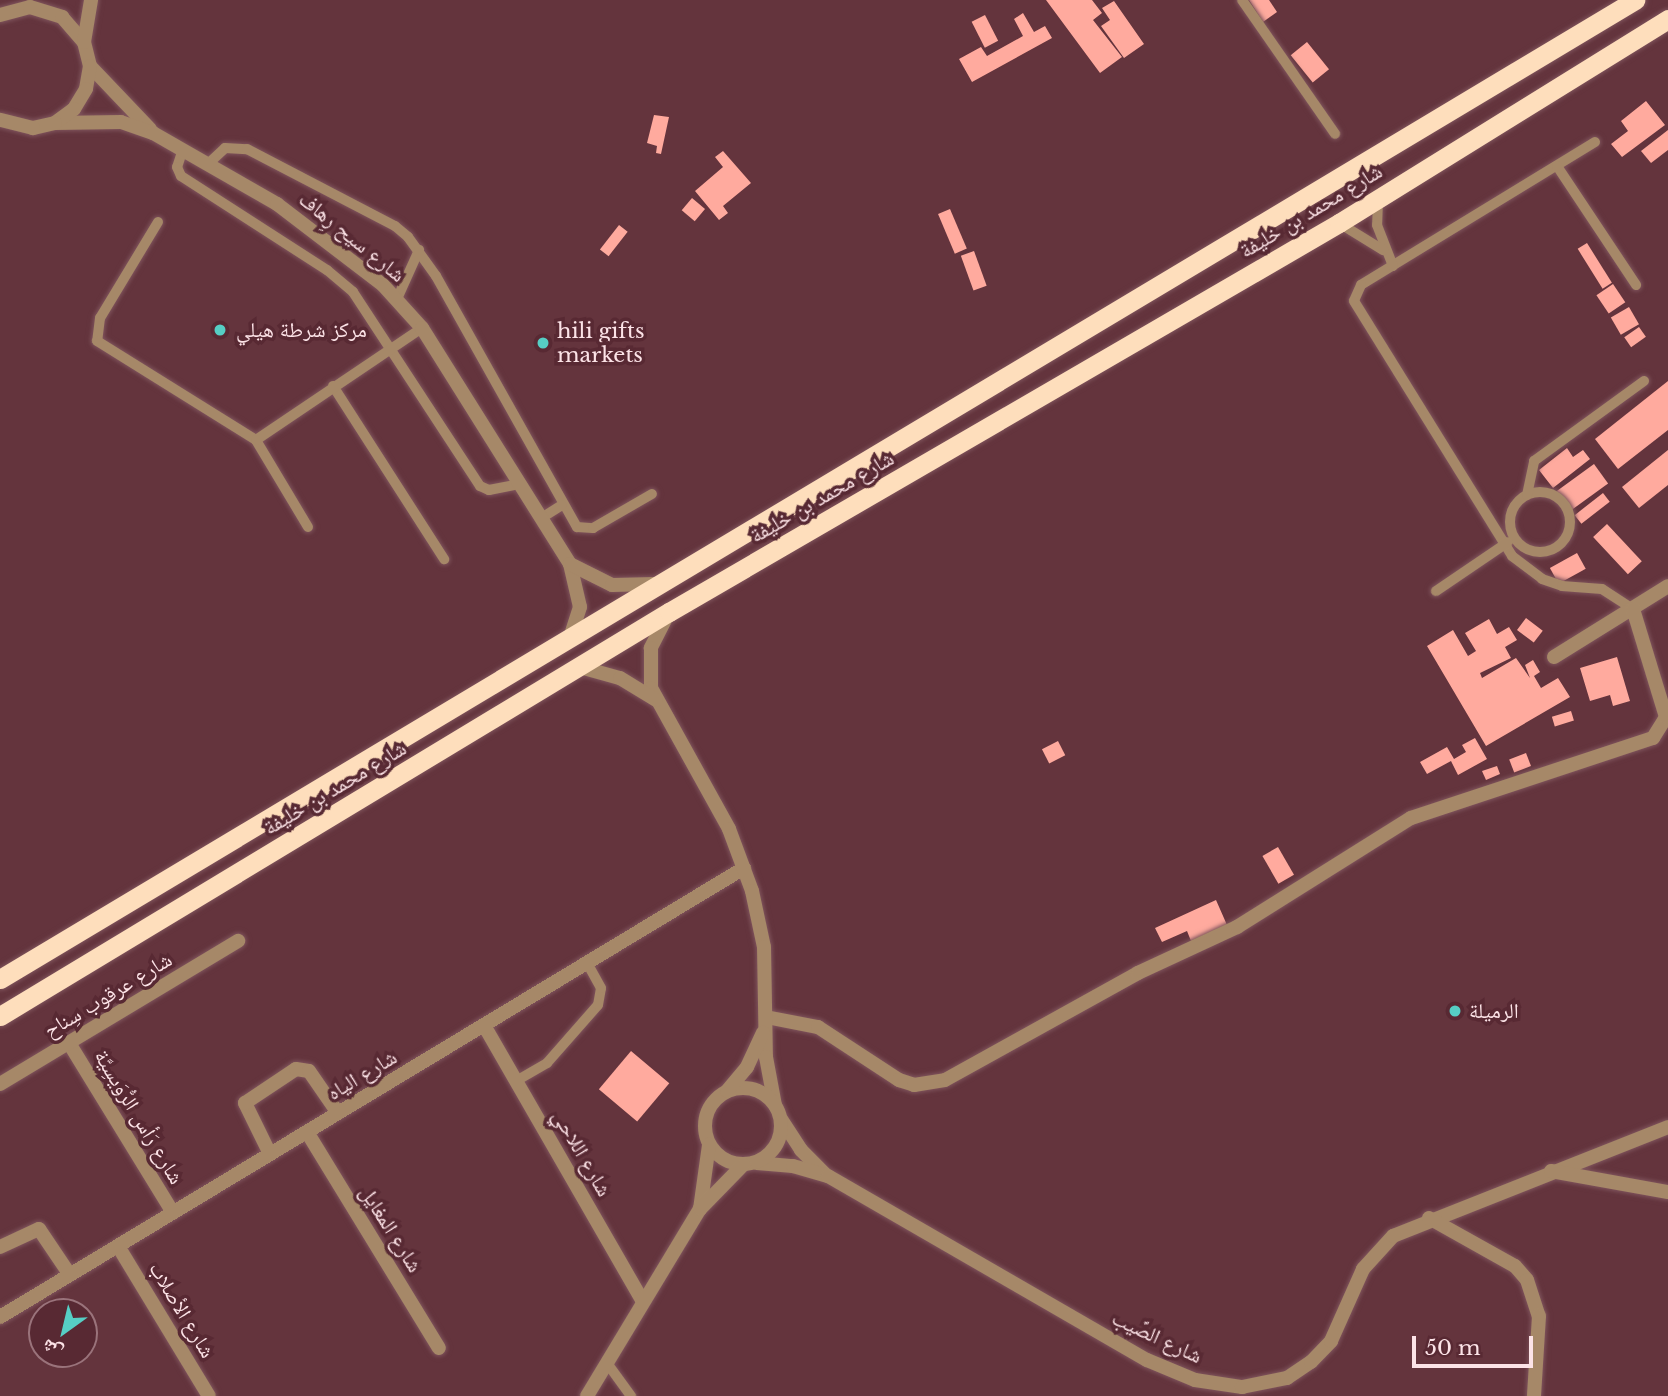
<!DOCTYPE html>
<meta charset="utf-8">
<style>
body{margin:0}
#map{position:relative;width:1668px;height:1396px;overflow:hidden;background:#64343d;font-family:"Libre Baskerville","Noto Naskh Arabic",serif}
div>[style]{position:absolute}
.building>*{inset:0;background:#ffaa9e;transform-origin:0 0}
.roads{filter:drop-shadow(0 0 2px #7f545c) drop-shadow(0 0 2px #7f545c)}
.service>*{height:10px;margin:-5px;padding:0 5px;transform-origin:5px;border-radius:5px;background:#a68868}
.service>.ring{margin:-5px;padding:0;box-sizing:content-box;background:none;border:10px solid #a68868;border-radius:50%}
.minor>*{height:14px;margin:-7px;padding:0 7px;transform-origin:7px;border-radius:7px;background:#a68868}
.tertiary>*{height:14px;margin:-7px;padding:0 7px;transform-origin:7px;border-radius:7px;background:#a68868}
.tertiary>.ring{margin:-7px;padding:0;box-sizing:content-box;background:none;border:14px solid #a68868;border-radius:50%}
.trunk>*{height:19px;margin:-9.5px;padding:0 9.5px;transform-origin:9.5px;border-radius:9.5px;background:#fedebc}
.dots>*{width:19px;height:19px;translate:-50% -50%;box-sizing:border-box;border:4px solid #582933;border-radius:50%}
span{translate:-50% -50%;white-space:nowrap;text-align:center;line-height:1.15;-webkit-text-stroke:7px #582933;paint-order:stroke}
.street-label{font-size:21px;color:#fce3e7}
.poi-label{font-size:21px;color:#fce3e7}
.left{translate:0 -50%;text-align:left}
.north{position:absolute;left:28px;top:1298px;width:70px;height:70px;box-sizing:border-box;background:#582933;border:2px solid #9a737b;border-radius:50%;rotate:214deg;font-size:19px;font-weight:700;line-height:28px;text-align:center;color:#fce3e7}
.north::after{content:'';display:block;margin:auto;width:24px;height:32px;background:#56cec4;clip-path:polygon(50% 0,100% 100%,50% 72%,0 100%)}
.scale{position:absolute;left:1412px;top:1336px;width:121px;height:32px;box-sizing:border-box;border:4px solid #fce3e7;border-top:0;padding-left:9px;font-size:21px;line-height:24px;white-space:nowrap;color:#fce3e7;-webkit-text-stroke:5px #582933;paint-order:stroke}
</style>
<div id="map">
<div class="building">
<i style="clip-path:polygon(1046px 0,1092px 0,1102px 13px,1093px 20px,1122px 57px,1100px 73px)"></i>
<i style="clip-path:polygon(1249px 0,1269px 0,1277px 12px,1263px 22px)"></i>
<i style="clip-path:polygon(1114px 1px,1144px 44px,1124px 58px,1101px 26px,1110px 20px,1102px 8px)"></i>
<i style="clip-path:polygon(1023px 13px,1034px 32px,1045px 26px,1052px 38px,972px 82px,959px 59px,981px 47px,987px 56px,1023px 36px,1014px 19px)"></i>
<i style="left:985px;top:15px;width:29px;height:15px;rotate:63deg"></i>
<i style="left:1307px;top:42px;width:35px;height:21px;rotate:51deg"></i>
<i style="clip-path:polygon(1646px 101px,1665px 125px,1622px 157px,1611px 144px,1628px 131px,1621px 121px)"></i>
<i style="clip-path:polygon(654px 115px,669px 117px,661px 154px,656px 153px,657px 146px,647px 143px)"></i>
<i style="clip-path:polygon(1668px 130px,1668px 150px,1651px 163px,1641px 151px)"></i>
<i style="clip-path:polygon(723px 151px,751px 183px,723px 206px,728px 213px,719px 220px,695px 191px,723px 167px,715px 157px)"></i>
<i style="left:692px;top:198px;width:17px;height:16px;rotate:40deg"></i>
<i style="left:950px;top:209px;width:43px;height:13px;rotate:67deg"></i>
<i style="left:619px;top:225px;width:11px;height:31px;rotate:38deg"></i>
<i style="left:1587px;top:243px;width:47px;height:11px;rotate:58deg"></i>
<i style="left:974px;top:251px;width:37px;height:14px;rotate:70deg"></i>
<i style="left:1613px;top:284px;width:22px;height:20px;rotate:56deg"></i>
<i style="left:1629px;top:307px;width:20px;height:21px;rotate:60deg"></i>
<i style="left:1639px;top:327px;width:12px;height:18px;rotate:55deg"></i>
<i style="clip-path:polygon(1668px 381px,1668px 430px,1618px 469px,1595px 439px)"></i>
<i style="clip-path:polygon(1567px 448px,1573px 457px,1583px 450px,1590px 459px,1553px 488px,1539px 470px)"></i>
<i style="clip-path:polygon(1668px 450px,1668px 485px,1639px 508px,1622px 487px)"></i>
<i style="left:1594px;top:464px;width:24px;height:48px;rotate:54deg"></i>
<i style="left:1603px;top:493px;width:11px;height:36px;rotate:52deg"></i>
<i style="left:1607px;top:524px;width:51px;height:19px;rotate:47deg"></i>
<i style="left:1577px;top:553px;width:18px;height:31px;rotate:61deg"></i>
<i style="left:1526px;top:618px;width:21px;height:15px;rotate:37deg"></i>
<i style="clip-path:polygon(1489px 619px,1497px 634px,1509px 627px,1517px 640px,1505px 647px,1511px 658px,1480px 673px,1482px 678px,1516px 658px,1530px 678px,1525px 665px,1533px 660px,1540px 672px,1534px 676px,1541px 688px,1558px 678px,1570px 697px,1486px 746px,1427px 646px,1453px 630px,1468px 656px,1476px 651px,1465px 633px)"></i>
<i style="clip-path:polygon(1617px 657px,1630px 701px,1613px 706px,1610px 695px,1590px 701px,1580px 668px)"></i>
<i style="left:1571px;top:711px;width:10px;height:20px;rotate:73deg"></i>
<i style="clip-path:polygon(1475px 738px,1487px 759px,1458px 775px,1451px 761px,1427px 774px,1420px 762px,1447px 747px,1454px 759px,1466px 752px,1462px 745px)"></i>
<i style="left:1058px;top:741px;width:16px;height:18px;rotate:63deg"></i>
<i style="left:1526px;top:753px;width:14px;height:18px;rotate:69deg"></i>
<i style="clip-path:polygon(1497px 766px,1500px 774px,1486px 780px,1482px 771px)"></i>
<i style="left:1278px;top:847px;width:32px;height:18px;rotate:60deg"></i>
<i style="clip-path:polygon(1216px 900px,1227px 925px,1191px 941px,1187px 931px,1162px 942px,1155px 928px)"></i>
<i style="left:631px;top:1051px;width:50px;height:50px;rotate:40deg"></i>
</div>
<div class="roads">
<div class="service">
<i style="left:1242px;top:0;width:163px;rotate:55.2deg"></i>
<i style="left:1595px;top:142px;width:274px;rotate:148.6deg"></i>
<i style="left:1361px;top:285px;width:17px;rotate:114deg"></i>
<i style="left:1354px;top:301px;width:300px;rotate:58.2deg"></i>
<i style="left:1512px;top:556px;width:38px;rotate:37deg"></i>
<i style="left:1542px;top:579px;width:21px;rotate:19deg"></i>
<i style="left:1562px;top:586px;width:40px;rotate:4.3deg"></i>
<i style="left:1602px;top:589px;width:37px;rotate:33deg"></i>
<i style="left:183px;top:149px;width:19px;rotate:108deg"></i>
<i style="left:177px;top:167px;width:10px;rotate:66deg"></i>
<i style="left:181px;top:176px;width:174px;rotate:32.8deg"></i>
<i style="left:327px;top:270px;width:34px;rotate:40deg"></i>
<i style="left:353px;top:292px;width:232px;rotate:56.8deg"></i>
<i style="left:480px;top:486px;width:10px;rotate:24deg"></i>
<i style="left:489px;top:490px;width:32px;rotate:-11deg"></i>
<i style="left:209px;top:163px;width:22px;rotate:-43deg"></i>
<i style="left:225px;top:148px;width:22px;rotate:3deg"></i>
<i style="left:247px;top:149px;width:167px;rotate:27.5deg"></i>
<i style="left:395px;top:226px;width:17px;rotate:40deg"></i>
<i style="left:408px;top:237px;width:48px;rotate:54.3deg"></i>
<i style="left:436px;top:276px;width:288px;rotate:60.7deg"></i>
<i style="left:577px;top:527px;width:16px;rotate:4deg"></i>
<i style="left:593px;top:528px;width:68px;rotate:-30deg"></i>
<i style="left:1557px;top:166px;width:143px;rotate:56.4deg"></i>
<i style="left:1378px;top:200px;width:25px;rotate:92deg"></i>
<i style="left:1377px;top:225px;width:44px;rotate:68.7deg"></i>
<i style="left:158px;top:222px;width:112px;rotate:121.1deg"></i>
<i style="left:100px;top:318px;width:23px;rotate:97deg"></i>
<i style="left:97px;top:341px;width:187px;rotate:31.9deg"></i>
<i style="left:1339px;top:223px;width:52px;rotate:31.5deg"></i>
<i style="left:397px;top:299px;width:54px;rotate:-65.8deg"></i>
<i style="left:333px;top:386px;width:206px;rotate:57.3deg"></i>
<i class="ring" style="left:1510px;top:492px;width:50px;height:50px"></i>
<i style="left:1527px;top:495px;width:35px;rotate:-78deg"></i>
<i style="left:1534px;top:461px;width:136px;rotate:-36deg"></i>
<i style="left:543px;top:517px;width:22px;rotate:-32deg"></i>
<i style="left:308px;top:527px;width:101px;rotate:-120.9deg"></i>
<i style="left:256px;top:440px;width:200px;rotate:-34deg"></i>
<i style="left:1436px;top:591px;width:87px;rotate:-34.2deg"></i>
<i style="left:516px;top:1081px;width:36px;rotate:-30deg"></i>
<i style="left:547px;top:1063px;width:77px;rotate:-48.7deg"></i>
<i style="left:598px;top:1005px;width:17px;rotate:-80deg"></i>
<i style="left:601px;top:988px;width:26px;rotate:-119deg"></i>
<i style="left:607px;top:1363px;width:41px;rotate:54deg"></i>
</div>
<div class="minor">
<i style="left:90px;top:66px;width:87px;rotate:46.4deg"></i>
<i style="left:55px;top:123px;width:66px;rotate:-0.9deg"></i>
<i style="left:121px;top:122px;width:34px;rotate:19deg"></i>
<i style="left:153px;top:133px;width:143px;rotate:29.8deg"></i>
<i style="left:277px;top:204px;width:133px;rotate:37.4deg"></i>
<i style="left:383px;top:285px;width:58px;rotate:47.8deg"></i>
<i style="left:422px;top:328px;width:279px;rotate:57.9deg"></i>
<i style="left:570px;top:564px;width:44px;rotate:76.9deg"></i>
<i style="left:580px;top:607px;width:29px;rotate:108deg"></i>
<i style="left:570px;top:564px;width:47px;rotate:26.6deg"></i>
<i style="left:612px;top:585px;width:43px;rotate:-1.3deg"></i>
<i style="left:1554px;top:657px;width:134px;rotate:-31.9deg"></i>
<i style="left:766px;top:1017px;width:53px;rotate:10.9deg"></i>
<i style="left:818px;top:1027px;width:97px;rotate:33.2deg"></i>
<i style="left:899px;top:1080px;width:16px;rotate:18deg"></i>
<i style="left:914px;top:1085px;width:31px;rotate:-9deg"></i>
<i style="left:945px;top:1080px;width:221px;rotate:-29deg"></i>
<i style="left:1138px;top:973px;width:109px;rotate:-24.9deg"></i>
<i style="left:1237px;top:927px;width:205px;rotate:-32.1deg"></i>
<i style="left:1411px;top:818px;width:255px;rotate:-18.3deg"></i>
<i style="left:1653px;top:738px;width:25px;rotate:-58deg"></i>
<i style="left:1666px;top:717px;width:113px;rotate:-107deg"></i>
<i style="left:485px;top:1027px;width:315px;rotate:60.1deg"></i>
<i style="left:69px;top:1043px;width:199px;rotate:58.5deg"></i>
<i style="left:0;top:1084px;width:278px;rotate:-31deg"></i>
<i style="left:781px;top:1119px;width:37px;rotate:57deg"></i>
<i style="left:801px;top:1150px;width:33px;rotate:45deg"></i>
<i style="left:307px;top:1132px;width:253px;rotate:58.6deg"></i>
<i style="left:270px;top:1154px;width:57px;rotate:-116.1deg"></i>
<i style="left:245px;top:1103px;width:61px;rotate:-33.7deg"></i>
<i style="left:296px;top:1069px;width:13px;rotate:9deg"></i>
<i style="left:309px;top:1071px;width:51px;rotate:55.4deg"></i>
<i style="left:757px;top:1163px;width:36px;rotate:5deg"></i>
<i style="left:793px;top:1166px;width:36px;rotate:16deg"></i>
<i style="left:828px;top:1176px;width:368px;rotate:30deg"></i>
<i style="left:1147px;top:1360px;width:52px;rotate:22.6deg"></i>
<i style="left:1195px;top:1380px;width:48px;rotate:8.5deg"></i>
<i style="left:1242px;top:1387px;width:46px;rotate:-11.3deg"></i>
<i style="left:1287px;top:1378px;width:29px;rotate:-34deg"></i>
<i style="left:1311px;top:1362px;width:29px;rotate:-46deg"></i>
<i style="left:1331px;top:1341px;width:79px;rotate:-66deg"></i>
<i style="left:1363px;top:1269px;width:45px;rotate:-47.7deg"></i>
<i style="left:1393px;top:1236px;width:296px;rotate:-21.6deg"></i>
<i style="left:1551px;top:1171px;width:119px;rotate:10.2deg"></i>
<i style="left:1429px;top:1218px;width:98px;rotate:29.2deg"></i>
<i style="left:1515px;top:1266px;width:18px;rotate:49deg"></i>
<i style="left:1527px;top:1280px;width:38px;rotate:72deg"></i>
<i style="left:1539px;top:1316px;width:80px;rotate:93.6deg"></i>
<i style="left:118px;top:1246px;width:175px;rotate:58.8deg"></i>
<i style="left:0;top:1247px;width:43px;rotate:-24.8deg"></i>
<i style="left:39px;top:1229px;width:55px;rotate:56deg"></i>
<i style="left:0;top:1317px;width:869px;rotate:-31.11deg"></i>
</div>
<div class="tertiary">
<i style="left:0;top:15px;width:31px;rotate:-15deg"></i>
<i style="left:30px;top:7px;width:34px;rotate:17deg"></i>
<i style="left:62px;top:17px;width:33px;rotate:49deg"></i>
<i style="left:84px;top:42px;width:25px;rotate:76deg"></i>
<i style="left:90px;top:66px;width:23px;rotate:100deg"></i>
<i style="left:86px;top:89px;width:23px;rotate:121deg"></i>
<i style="left:74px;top:109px;width:24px;rotate:144deg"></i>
<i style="left:55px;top:123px;width:23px;rotate:167deg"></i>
<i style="left:33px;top:128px;width:34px;rotate:-166deg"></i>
<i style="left:84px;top:42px;width:43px;rotate:-80.5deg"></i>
<i style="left:667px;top:616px;width:36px;rotate:117deg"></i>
<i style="left:651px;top:648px;width:40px;rotate:90deg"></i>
<i style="left:651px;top:688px;width:161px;rotate:61deg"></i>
<i style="left:729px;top:829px;width:66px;rotate:69.6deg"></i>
<i style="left:752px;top:891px;width:57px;rotate:77.9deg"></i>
<i style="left:764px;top:947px;width:110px;rotate:89deg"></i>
<i style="left:766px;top:1057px;width:49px;rotate:79.4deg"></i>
<i style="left:580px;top:667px;width:41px;rotate:15.4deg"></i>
<i style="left:620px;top:678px;width:42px;rotate:31.4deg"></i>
<i class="ring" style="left:705px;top:1088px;width:62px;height:62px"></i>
<i style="left:727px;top:1091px;width:31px;rotate:-50deg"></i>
<i style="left:747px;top:1067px;width:38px;rotate:-65deg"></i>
<i style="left:700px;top:1209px;width:65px;rotate:-82deg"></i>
<i style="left:587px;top:1396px;width:218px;rotate:-58.9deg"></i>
<i style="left:700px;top:1209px;width:62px;rotate:-45.7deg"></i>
</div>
<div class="trunk">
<i style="left:0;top:979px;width:1906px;rotate:-30.91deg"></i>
<i style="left:0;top:1016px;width:782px;rotate:-31.13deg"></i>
<i style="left:669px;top:612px;width:775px;rotate:-30.14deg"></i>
<i style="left:1339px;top:223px;width:387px;rotate:-31.8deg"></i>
</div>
</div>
<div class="dots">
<i style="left:220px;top:330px;background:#56cec4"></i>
<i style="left:543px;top:343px;background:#56cec4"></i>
<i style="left:1455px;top:1011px;background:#56cec4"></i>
</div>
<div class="street-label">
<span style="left:1311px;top:211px;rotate:-31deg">شارع محمد بن خليفة</span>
<span style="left:352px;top:237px;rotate:39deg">شارع سيح رِهاف</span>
<span style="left:822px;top:497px;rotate:-30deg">شارع محمد بن خليفة</span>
<span style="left:335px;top:788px;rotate:-31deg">شارع محمد بن خليفة</span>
<span style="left:108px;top:995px;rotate:-31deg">شارع عرقوب سِناح</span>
<span style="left:362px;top:1075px;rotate:-31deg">شارع الياه</span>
<span style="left:139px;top:1117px;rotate:59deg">شارع رَأس الرُّوَيسِيَّة</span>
<span style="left:582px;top:1153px;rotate:60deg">شارع اللاحي</span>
<span style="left:391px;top:1229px;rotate:58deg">شارع المغايل</span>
<span style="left:182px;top:1310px;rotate:59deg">شارع الأصلاب</span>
<span style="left:1157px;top:1337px;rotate:25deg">شارع الصَّيب</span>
</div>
<div class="poi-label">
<span class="left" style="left:236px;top:330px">مركز شرطة هيلي</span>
<span class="left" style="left:557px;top:343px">hili gifts<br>markets</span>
<span class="left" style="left:1469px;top:1011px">الرميلة</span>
</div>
<div class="north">ش</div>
<div class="scale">50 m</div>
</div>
